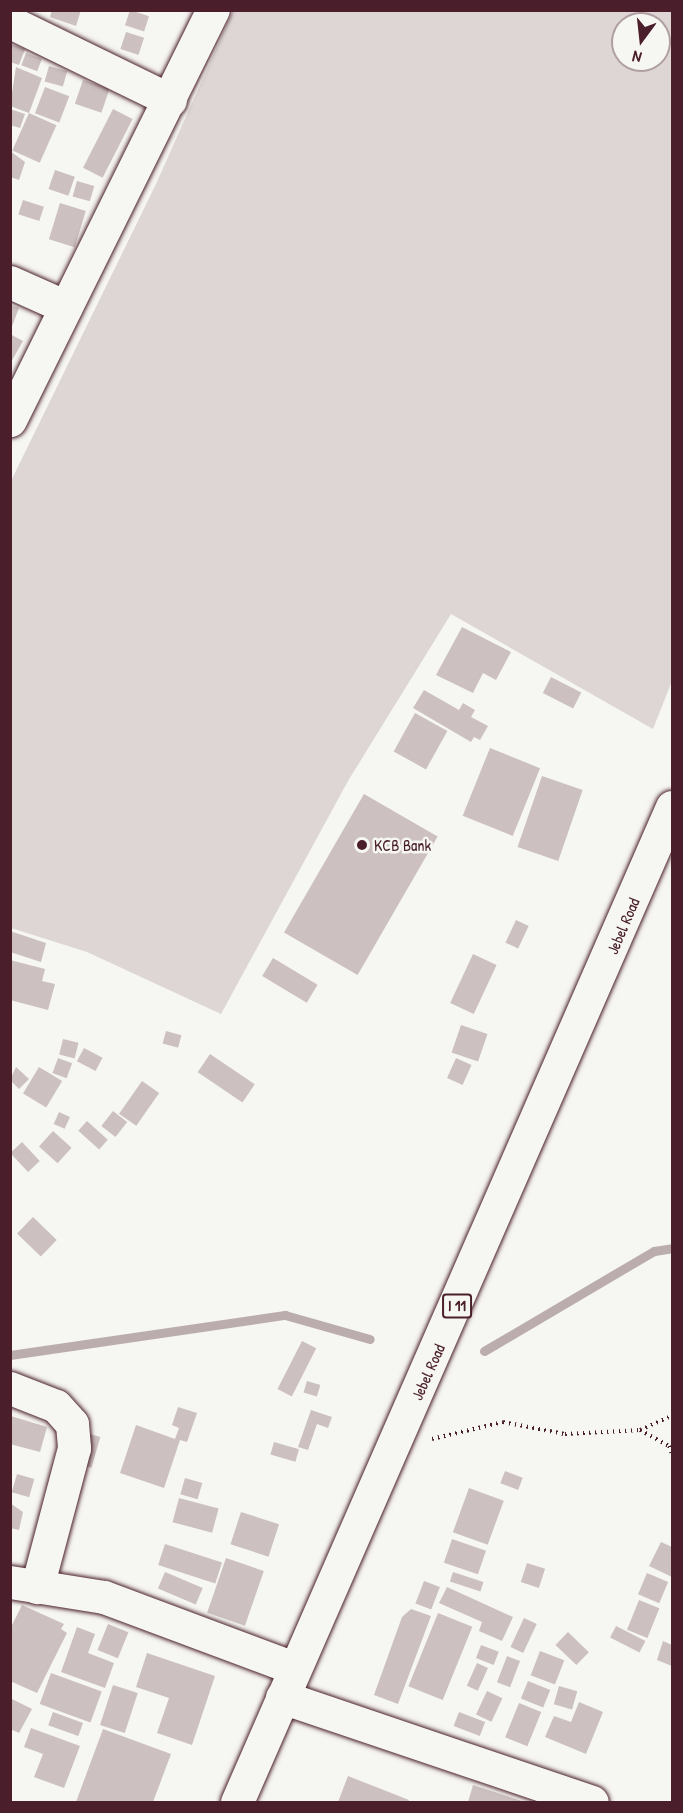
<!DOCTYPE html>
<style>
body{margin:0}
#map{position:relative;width:683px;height:1813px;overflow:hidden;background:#f6f6f2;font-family:"Patrick Hand",sans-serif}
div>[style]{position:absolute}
.green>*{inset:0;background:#ddd6d5}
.stream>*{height:9px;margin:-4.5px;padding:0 4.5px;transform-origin:4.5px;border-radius:4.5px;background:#bbadae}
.building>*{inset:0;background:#ccc1c0;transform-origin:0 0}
.path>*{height:4px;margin-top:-2px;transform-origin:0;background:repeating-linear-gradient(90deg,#4a1f2b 0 1.5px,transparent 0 6px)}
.roads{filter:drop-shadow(0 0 2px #4a1f2b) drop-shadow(0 0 2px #4a1f2b)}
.minor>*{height:33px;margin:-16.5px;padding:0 16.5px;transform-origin:16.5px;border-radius:16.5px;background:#f6f6f2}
.major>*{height:33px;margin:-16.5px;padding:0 16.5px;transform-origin:16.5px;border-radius:16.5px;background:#f6f6f2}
.dots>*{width:16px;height:16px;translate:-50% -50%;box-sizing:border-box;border:3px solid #f6f6f2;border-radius:50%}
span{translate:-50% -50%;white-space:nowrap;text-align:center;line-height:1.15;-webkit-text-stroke:5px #f6f6f2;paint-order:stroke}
.shield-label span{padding:2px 4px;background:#f6f6f2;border:2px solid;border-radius:4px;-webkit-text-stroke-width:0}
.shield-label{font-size:15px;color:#4a1f2b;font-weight:700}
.poi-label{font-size:16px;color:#4a1f2b}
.left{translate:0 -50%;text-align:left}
.street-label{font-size:16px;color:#4a1f2b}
.frame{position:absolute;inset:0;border:12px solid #4a1f2b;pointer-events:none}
.north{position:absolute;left:611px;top:12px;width:60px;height:60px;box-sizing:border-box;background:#f6f6f2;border:2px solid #b1a0a2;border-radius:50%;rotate:195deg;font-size:16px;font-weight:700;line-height:24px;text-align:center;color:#4a1f2b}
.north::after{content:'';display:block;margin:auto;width:21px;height:27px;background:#4a1f2b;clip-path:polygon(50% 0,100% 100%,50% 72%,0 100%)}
</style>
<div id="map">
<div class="green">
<i style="clip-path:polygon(evenodd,233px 11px,672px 11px,672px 681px,653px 729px,451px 614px,348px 781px,221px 1014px,87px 952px,11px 928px,10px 483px,156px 184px,233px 11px,623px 24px,659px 24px,659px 60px,623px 60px,623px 24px)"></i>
</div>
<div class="stream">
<i style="left:484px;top:1351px;width:197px;rotate:-30.5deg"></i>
<i style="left:654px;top:1251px;width:18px;rotate:-9deg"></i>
<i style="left:10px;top:1355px;width:278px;rotate:-8.3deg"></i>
<i style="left:285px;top:1315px;width:88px;rotate:15.8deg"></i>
</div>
<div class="building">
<i style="clip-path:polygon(52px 10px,81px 10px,76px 26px,50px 17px)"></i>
<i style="left:130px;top:10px;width:20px;height:16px;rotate:18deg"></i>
<i style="left:126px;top:32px;width:19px;height:18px;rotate:18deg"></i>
<i style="clip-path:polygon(10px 44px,25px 49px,19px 65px,10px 62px)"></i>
<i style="left:26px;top:53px;width:17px;height:13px;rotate:21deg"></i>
<i style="left:49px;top:66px;width:19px;height:16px;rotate:16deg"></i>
<i style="clip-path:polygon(16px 67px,42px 78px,29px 113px,10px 106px)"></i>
<i style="left:83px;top:80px;width:28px;height:25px;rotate:19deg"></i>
<i style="left:45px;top:87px;width:26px;height:28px;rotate:21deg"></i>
<i style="clip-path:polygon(10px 109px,25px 114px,20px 128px,10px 125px)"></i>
<i style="left:113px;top:109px;width:22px;height:66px;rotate:27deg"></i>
<i style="left:29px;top:113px;width:30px;height:41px;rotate:24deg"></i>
<i style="clip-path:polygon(10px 151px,25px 162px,19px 180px,10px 177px)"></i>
<i style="left:55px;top:170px;width:21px;height:20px;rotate:19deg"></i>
<i style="left:77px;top:181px;width:18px;height:16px;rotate:16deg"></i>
<i style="left:23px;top:200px;width:22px;height:15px;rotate:18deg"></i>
<i style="left:60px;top:203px;width:27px;height:38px;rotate:17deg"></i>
<i style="clip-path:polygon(10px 305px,19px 308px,11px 329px,10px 329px)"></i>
<i style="clip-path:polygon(10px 334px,23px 341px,10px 364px)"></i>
<i style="clip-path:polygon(462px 627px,511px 652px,496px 680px,483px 673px,473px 693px,436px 675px)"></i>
<i style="left:551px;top:677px;width:34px;height:18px;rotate:27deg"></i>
<i style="clip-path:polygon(424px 690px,459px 710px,463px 703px,475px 710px,471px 717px,488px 726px,480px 740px,474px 737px,471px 742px,413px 708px)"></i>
<i style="left:415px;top:713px;width:37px;height:44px;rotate:29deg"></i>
<i style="left:490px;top:748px;width:54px;height:73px;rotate:22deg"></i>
<i style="left:542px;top:776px;width:43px;height:75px;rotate:19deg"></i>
<i style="left:364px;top:794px;width:85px;height:160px;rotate:30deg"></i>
<i style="left:516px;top:920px;width:14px;height:25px;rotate:25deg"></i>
<i style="clip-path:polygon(10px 931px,46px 943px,41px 962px,10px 952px)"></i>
<i style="left:473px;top:954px;width:26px;height:54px;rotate:25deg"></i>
<i style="left:273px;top:958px;width:52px;height:21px;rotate:31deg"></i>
<i style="clip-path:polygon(10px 960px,45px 969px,42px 981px,55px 984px,48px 1010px,10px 1000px)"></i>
<i style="left:461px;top:1025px;width:28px;height:29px;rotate:19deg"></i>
<i style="left:166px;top:1031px;width:16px;height:13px;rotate:15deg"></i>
<i style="left:63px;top:1039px;width:16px;height:16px;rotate:14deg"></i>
<i style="left:84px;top:1048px;width:21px;height:15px;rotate:28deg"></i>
<i style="left:210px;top:1054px;width:54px;height:22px;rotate:34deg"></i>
<i style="left:58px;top:1058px;width:15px;height:16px;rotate:20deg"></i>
<i style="left:456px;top:1058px;width:17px;height:22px;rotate:24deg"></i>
<i style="clip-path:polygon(16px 1067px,29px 1079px,19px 1089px,10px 1080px)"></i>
<i style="left:39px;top:1067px;width:27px;height:31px;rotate:31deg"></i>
<i style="left:142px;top:1081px;width:21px;height:40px;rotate:35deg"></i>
<i style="left:113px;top:1111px;width:18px;height:19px;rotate:38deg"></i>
<i style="left:59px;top:1112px;width:12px;height:13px;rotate:24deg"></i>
<i style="left:87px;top:1121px;width:28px;height:13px;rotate:42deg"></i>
<i style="left:53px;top:1131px;width:25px;height:21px;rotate:42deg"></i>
<i style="left:22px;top:1142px;width:26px;height:16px;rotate:47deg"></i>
<i style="left:33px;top:1217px;width:33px;height:23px;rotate:44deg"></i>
<i style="left:302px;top:1341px;width:16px;height:54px;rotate:27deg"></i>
<i style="left:307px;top:1381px;width:14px;height:12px;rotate:17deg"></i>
<i style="clip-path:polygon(178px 1407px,197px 1413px,187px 1442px,180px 1440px,164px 1488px,120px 1473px,136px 1425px,175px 1439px,179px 1428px,172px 1425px)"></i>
<i style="clip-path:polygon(311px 1410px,332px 1417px,328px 1428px,317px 1424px,308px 1450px,298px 1447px)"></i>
<i style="clip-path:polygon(11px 1416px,47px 1427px,40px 1452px,10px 1444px)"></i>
<i style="left:83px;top:1432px;width:18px;height:32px;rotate:16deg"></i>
<i style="left:274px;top:1442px;width:26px;height:13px;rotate:16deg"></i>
<i style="left:505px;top:1471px;width:19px;height:13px;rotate:21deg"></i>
<i style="left:17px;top:1474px;width:18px;height:19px;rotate:16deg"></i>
<i style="left:185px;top:1478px;width:18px;height:17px;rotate:16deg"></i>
<i style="left:469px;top:1488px;width:37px;height:47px;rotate:20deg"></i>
<i style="left:179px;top:1498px;width:41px;height:25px;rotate:15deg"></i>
<i style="clip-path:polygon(10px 1503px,23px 1512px,19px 1530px,10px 1528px)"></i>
<i style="left:241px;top:1512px;width:40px;height:34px;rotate:18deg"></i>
<i style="left:452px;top:1539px;width:36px;height:25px;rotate:19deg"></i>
<i style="clip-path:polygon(661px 1542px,672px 1547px,672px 1577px,649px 1566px)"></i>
<i style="left:165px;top:1544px;width:60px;height:22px;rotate:18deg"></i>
<i style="left:226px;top:1558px;width:40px;height:58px;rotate:19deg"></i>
<i style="left:527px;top:1563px;width:19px;height:20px;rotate:18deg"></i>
<i style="left:165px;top:1572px;width:41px;height:18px;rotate:23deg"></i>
<i style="left:453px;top:1572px;width:32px;height:10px;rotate:18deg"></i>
<i style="left:647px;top:1573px;width:23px;height:23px;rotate:23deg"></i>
<i style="left:424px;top:1581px;width:17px;height:24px;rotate:21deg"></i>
<i style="clip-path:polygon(447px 1587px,513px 1617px,502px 1641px,479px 1631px,482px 1622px,439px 1603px)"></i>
<i style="left:639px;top:1600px;width:22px;height:32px;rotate:22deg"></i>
<i style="clip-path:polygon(22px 1605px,64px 1624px,61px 1629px,67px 1633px,37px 1693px,10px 1681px,10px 1629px)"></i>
<i style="clip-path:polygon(411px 1609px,431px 1616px,398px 1704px,374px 1695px,402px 1617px)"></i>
<i style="left:438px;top:1613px;width:37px;height:79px;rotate:22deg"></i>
<i style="left:524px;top:1618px;width:14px;height:32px;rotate:25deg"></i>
<i style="left:108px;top:1624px;width:22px;height:28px;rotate:22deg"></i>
<i style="left:616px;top:1626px;width:33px;height:13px;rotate:27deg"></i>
<i style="clip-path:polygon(77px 1627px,95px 1634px,88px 1653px,114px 1663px,105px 1688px,61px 1672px)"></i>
<i style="left:568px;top:1632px;width:29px;height:18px;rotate:44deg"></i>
<i style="clip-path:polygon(663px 1641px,672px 1645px,672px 1666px,657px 1660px)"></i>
<i style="left:481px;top:1645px;width:19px;height:14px;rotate:21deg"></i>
<i style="left:540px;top:1651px;width:26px;height:26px;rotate:21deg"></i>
<i style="clip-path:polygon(147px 1653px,215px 1676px,192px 1745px,157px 1733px,169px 1698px,136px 1687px)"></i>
<i style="left:507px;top:1656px;width:14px;height:28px;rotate:21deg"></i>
<i style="left:477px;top:1663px;width:12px;height:25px;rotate:24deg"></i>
<i style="left:51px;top:1673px;width:54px;height:33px;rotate:20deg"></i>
<i style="left:528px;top:1681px;width:24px;height:19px;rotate:22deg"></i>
<i style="left:113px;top:1685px;width:26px;height:42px;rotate:18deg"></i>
<i style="left:559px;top:1686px;width:19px;height:19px;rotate:16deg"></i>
<i style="left:487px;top:1691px;width:17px;height:26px;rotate:25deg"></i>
<i style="clip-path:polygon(10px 1698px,32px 1709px,19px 1733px,10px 1729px)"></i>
<i style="clip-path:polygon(579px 1702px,603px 1712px,586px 1754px,545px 1737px,554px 1716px,571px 1722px)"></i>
<i style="left:519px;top:1703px;width:24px;height:37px;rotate:22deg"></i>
<i style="left:53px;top:1712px;width:32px;height:14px;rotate:20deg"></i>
<i style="left:459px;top:1712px;width:28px;height:15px;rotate:21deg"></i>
<i style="clip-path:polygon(31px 1728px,80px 1746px,64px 1788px,34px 1777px,43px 1754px,24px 1747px)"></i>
<i style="clip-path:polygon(103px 1729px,171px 1754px,153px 1802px,76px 1802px)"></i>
<i style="clip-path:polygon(348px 1776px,409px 1800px,408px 1802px,338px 1802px)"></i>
<i style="clip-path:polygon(473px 1785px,525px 1802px,468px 1802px)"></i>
</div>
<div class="path">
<i style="left:640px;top:1430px;width:35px;rotate:-24deg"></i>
<i style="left:432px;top:1439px;width:73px;rotate:-13.5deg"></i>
<i style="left:503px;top:1422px;width:63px;rotate:11deg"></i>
<i style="left:565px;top:1434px;width:75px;rotate:-3.1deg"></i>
<i style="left:640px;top:1430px;width:33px;rotate:29deg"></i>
<i style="left:669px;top:1446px;width:9px;rotate:69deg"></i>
</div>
<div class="roads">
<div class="minor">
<i style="left:10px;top:22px;width:178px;rotate:26deg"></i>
<i style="left:10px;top:282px;width:61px;rotate:24.1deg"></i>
<i style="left:10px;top:420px;width:458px;rotate:-63.7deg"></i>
<i style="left:10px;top:1388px;width:49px;rotate:21.4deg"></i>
<i style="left:56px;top:1406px;width:24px;rotate:48deg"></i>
<i style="left:72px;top:1424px;width:24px;rotate:85deg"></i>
<i style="left:74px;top:1448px;width:144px;rotate:104.9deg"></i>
<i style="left:10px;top:1582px;width:95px;rotate:9.1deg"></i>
<i style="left:104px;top:1597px;width:203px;rotate:20.5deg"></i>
<i style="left:282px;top:1697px;width:327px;rotate:18.7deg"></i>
</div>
<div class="major">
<i style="left:237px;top:1802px;width:1086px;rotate:-66.39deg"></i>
</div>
</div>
<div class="dots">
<i style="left:362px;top:845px;background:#4a1f2b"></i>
</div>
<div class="shield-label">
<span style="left:457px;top:1306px">I 11</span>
</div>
<div class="poi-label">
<span class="left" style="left:374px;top:845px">KCB Bank</span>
</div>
<div class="street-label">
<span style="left:623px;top:926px;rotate:-67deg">Jebel Road</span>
<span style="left:428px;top:1372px;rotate:-66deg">Jebel Road</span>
</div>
<div class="frame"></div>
<div class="north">N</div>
</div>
